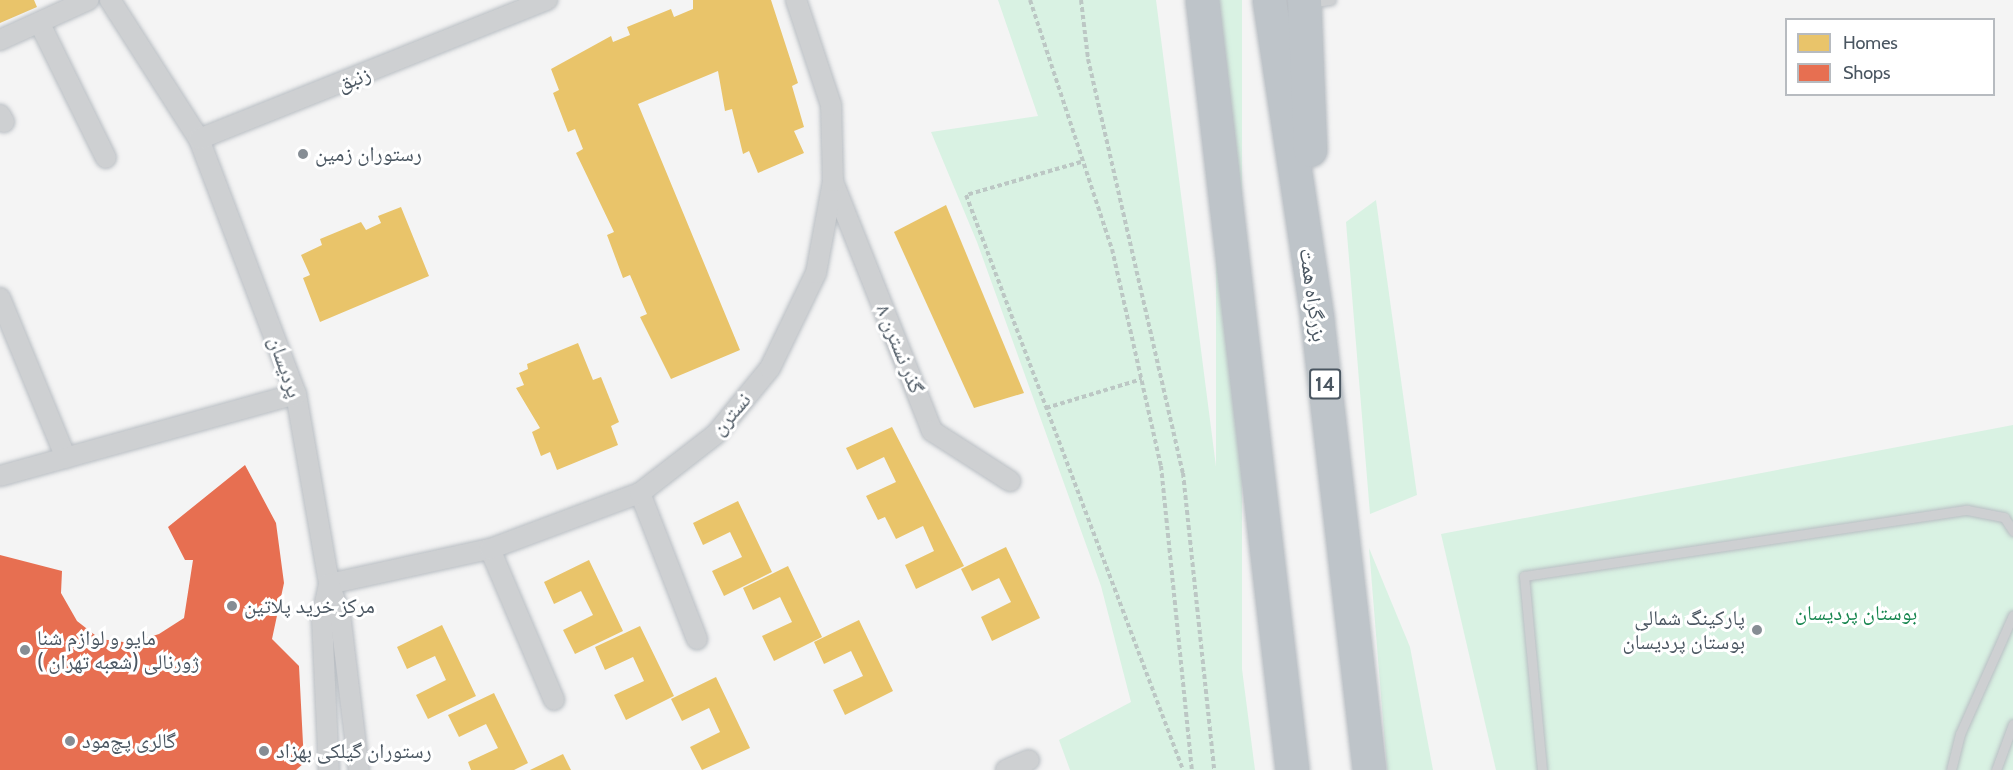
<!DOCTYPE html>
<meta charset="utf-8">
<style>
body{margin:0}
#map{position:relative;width:2013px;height:770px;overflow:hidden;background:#f4f4f4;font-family:Cabin,"Noto Naskh Arabic",sans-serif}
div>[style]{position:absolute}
.green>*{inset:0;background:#d9f2e3;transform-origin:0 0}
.homes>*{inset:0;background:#e9c46a}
.shops>*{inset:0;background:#e76f51}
.path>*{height:4px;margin-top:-2px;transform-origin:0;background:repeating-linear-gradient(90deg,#bcc7c4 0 4.5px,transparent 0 7.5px)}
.roads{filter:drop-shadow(0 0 2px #b9bec3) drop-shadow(0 0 2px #b9bec3)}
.lane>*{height:9px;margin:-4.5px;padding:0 4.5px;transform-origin:4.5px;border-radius:4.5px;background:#ced0d2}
.street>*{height:20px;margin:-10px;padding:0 10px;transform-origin:10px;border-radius:10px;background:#ced0d2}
.highway>*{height:33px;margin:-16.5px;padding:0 16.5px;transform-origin:16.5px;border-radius:16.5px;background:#bec4c9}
.dots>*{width:16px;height:16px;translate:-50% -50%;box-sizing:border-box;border:3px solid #fff;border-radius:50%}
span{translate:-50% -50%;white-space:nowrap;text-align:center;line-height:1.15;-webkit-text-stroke:6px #fff;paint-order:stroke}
.shield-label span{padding:2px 4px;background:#fff;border:2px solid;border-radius:4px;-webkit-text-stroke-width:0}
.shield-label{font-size:20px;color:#4a5661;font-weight:700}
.street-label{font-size:21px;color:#4a5661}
.poi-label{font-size:21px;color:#4a5661}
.left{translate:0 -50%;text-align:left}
.right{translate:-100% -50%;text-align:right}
.park-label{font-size:21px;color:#17864f}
.legend{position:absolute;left:1785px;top:18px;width:210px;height:78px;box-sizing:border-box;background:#fff;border:2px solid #b7bbc0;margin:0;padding:8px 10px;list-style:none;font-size:18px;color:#4a5661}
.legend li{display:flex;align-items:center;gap:12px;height:30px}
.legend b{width:30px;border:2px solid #b7bbc0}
</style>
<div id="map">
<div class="green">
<i style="clip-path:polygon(998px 0,1156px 0,1255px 770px,1070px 770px,1059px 740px,1131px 702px,1101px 586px,977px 242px,931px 132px,1038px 116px)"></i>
<i style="left:1216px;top:0;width:26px;height:775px"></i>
<i style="clip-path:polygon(1376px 200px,1417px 495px,1370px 514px,1346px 222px)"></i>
<i style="clip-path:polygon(2013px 425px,2013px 770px,1496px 770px,1441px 534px)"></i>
<i style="clip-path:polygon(1369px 548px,1410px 647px,1433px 770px,1387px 770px)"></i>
</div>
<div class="homes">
<i style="clip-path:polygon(0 0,34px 0,37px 7px,0 23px)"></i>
<i style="clip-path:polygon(693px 0,771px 0,798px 83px,792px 86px,804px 127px,794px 131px,804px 153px,758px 173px,749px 151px,743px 154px,732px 109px,725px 111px,718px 71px,638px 104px,740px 350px,671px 379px,640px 317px,647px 314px,630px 275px,623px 278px,607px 235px,614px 232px,576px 153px,583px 149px,575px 129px,568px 132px,553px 93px,559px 90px,551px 69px,611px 36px,613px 42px,630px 35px,627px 27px,671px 9px,674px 17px,693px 9px)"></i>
<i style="clip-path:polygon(946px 205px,1024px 393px,974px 408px,894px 232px)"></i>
<i style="clip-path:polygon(401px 207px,429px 276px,320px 322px,303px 278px,310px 275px,301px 255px,322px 245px,320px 239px,361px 222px,366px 230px,381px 223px,378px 216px)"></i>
<i style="clip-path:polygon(578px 343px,593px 380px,601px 377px,619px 422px,611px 426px,618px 445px,557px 470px,550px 452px,541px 456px,532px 432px,540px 428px,516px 388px,524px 385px,519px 373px,528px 369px,527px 364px)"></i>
<i style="clip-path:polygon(892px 427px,964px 566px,916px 589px,905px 565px,934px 551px,923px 526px,896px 539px,885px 517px,878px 520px,866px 496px,896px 482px,884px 457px,857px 470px,846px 448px)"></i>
<i style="clip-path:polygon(738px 501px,772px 572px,724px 596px,712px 571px,742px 557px,730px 532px,703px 545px,693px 523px)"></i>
<i style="clip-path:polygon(1006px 547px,1040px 618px,992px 641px,981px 617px,1011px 602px,999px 578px,972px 591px,961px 569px)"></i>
<i style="clip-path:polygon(589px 560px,623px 631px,575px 654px,563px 630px,593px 615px,581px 591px,554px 604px,544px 582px)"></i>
<i style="clip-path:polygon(788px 566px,822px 637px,774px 661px,762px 636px,792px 622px,780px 597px,753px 610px,743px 588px)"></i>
<i style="clip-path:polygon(859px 620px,893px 691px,845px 715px,833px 690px,863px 676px,851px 651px,824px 664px,814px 642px)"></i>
<i style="clip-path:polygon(442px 625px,476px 696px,428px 719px,416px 695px,446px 680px,435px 656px,407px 669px,397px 647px)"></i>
<i style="clip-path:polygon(640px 626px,674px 696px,626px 720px,614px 695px,644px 681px,633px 657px,605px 670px,595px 647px)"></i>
<i style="clip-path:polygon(716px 677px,750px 748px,702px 770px,690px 747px,720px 732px,709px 708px,682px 721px,671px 699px)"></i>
<i style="clip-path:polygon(494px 693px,528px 763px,514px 770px,471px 770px,468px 762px,498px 748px,486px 724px,459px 737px,448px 715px)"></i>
<i style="clip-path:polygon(563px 754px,571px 770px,530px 770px)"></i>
</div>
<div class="shops">
<i style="clip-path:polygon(245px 465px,276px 523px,284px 583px,272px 639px,299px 666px,304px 763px,296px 770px,0 770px,0 555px,62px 571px,61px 593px,77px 621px,100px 639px,131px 643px,159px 634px,184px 618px,193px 560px,185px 560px,168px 527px)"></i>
</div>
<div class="path">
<i style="left:1030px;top:0;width:262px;rotate:71.8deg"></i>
<i style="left:1112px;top:249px;width:222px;rotate:77.3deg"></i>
<i style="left:1161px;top:466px;width:306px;rotate:84.2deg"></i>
<i style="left:1081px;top:0;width:59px;rotate:83.2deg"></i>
<i style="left:1088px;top:59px;width:425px;rotate:77.1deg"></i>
<i style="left:1183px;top:473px;width:299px;rotate:84deg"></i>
<i style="left:1081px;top:162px;width:120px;rotate:164deg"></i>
<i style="left:966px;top:195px;width:615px;rotate:69.32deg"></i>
<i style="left:1046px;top:408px;width:100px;rotate:-16.8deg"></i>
</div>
<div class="roads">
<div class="lane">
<i style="left:1309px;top:3px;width:22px;rotate:-8deg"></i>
<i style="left:1542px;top:770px;width:195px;rotate:-95.3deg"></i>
<i style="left:1524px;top:576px;width:448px;rotate:-8.5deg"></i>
<i style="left:1967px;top:510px;width:38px;rotate:11deg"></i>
<i style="left:2004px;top:517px;width:17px;rotate:57deg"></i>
<i style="left:1951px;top:770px;width:37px;rotate:-76deg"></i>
<i style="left:1960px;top:734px;width:130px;rotate:-66deg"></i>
<i style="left:1996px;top:770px;width:49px;rotate:-69.7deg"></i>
</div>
<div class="street">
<i style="left:110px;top:0;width:165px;rotate:57.4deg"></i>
<i style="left:199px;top:139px;width:273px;rotate:69.2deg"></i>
<i style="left:296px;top:394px;width:193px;rotate:80.1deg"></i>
<i style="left:329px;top:584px;width:35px;rotate:102deg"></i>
<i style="left:322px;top:618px;width:152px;rotate:87.4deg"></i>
<i style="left:40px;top:24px;width:149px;rotate:63.8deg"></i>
<i style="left:0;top:40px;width:97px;rotate:-24.4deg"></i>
<i style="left:0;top:115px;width:8px;rotate:60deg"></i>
<i style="left:199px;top:139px;width:375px;rotate:-21.8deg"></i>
<i style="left:833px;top:182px;width:268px;rotate:68.3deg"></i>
<i style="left:932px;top:431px;width:93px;rotate:32.7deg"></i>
<i style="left:0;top:298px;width:173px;rotate:67.6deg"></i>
<i style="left:0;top:476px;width:307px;rotate:-15.5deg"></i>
<i style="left:640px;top:493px;width:157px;rotate:68.7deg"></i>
<i style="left:490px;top:549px;width:164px;rotate:67deg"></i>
<i style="left:329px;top:584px;width:165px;rotate:-12.3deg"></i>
<i style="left:490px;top:549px;width:160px;rotate:-20.5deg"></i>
<i style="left:640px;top:493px;width:96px;rotate:-37.8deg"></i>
<i style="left:716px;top:434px;width:85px;rotate:-50.7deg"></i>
<i style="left:770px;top:368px;width:106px;rotate:-64.2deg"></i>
<i style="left:816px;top:273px;width:94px;rotate:-79.5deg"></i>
<i style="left:833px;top:181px;width:76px;rotate:-91.5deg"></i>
<i style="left:831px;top:105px;width:111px;rotate:-108.4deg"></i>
<i style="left:329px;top:584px;width:32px;rotate:70deg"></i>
<i style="left:340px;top:614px;width:157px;rotate:83.1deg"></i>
<i style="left:1006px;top:770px;width:25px;rotate:-23deg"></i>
</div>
<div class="highway">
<i style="left:1202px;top:0;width:775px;rotate:83.33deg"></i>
<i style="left:1269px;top:0;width:323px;rotate:81.4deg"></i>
<i style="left:1317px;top:319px;width:454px;rotate:83.4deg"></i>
<i style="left:1304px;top:0;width:150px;rotate:87.7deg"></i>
</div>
</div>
<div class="dots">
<i style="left:303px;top:154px;background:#868d94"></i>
<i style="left:232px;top:606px;background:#868d94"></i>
<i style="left:1757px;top:630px;background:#868d94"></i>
<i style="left:25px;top:650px;background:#868d94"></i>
<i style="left:70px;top:741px;background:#868d94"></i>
<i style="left:264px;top:751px;background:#868d94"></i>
</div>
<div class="shield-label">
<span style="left:1325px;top:384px">14</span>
</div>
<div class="street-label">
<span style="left:354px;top:79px;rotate:-21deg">زنبق</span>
<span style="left:1313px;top:295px;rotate:82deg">بزرگراه همت</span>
<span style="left:900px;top:349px;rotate:68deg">گذر نسترن ۸</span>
<span style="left:285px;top:367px;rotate:71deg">پردیسان</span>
<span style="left:731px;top:414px;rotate:-49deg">نسترن</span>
</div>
<div class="poi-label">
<span class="left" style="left:315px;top:154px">رستوران زمین</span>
<span class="left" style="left:244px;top:606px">مرکز خرید پلاتین</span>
<span class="right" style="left:1745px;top:630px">پارکینگ شمالی<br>بوستان پردیسان</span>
<span class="left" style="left:37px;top:650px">مایو و لوازم شنا<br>ژورنالی (شعبه تهران )</span>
<span class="left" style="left:82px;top:741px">گالری پچ‌مود</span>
<span class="left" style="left:276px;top:751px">رستوران گیلکی بهزاد</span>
</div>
<div class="park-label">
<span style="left:1856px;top:613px">بوستان پردیسان</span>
</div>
<ul class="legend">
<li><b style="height:16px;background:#e9c46a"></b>Homes</li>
<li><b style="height:16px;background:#e76f51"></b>Shops</li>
</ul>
</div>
